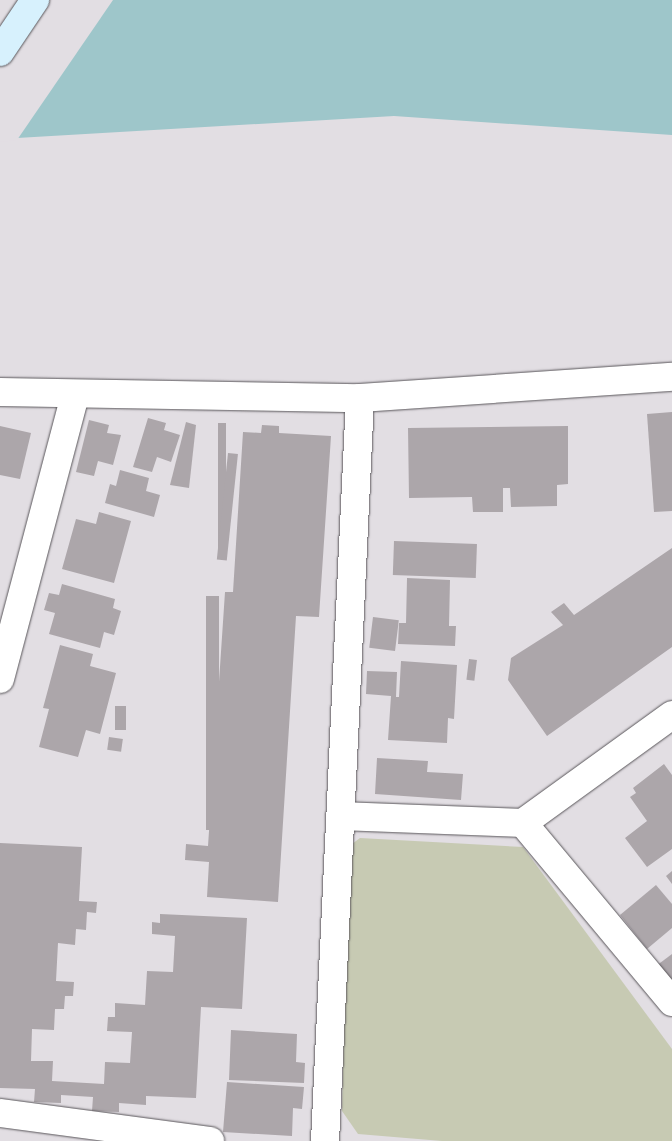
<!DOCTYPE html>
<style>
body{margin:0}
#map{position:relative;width:672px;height:1141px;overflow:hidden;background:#e2dee3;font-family:Georgia,serif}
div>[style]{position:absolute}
.green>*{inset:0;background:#c7cab3}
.water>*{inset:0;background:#9ec6ca}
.pier>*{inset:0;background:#e2dee3}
.building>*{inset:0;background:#aca6aa;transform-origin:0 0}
.roads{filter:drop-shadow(0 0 1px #59565a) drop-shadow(0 0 1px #59565a)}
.street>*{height:28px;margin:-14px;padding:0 14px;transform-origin:14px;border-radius:14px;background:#fff}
.secondary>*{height:28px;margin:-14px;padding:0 14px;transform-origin:14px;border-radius:14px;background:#d7f1fd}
span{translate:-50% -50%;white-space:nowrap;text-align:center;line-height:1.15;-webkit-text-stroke:5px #fff;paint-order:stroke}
</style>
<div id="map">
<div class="green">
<i style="clip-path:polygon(360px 838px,523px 847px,672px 1049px,672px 1141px,442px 1141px,358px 1134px,342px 1111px,348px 847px)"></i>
</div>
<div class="water">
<i style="clip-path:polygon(0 0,672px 0,672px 135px,394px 116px,0 139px)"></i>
</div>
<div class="pier">
<i style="clip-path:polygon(0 0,113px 0,17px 140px,0 142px)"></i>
</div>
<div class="building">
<i style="clip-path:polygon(672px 412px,672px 511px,654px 512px,647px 414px)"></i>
<i style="clip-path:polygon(148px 418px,166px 423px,164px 430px,180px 435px,171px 462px,157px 457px,152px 472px,133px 467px)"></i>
<i style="clip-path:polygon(89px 420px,109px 425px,107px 433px,121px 435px,113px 465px,98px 461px,94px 476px,76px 472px)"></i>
<i style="clip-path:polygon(186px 422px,196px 425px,189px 488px,170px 485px)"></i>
<i style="left:218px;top:423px;width:8px;height:136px"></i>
<i style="clip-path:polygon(262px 425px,279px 426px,279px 433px,331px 436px,319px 617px,296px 616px,278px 902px,207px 897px,209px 862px,185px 860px,186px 844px,208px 846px,225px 592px,233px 592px,243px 432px,261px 433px)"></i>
<i style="clip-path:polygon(0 426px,31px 433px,20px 479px,0 475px)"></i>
<i style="clip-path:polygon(568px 426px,568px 484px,557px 485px,557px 506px,511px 507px,510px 488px,503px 488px,503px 512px,473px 512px,472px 497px,409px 498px,408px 428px)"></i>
<i style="left:228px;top:453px;width:10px;height:107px;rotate:6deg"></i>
<i style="clip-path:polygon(120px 470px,149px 478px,146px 491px,160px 495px,154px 517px,105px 503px,110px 484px,116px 486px)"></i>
<i style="clip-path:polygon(99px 512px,131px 521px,114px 583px,62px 569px,76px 519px,96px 524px)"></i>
<i style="left:394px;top:541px;width:83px;height:34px;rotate:2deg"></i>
<i style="clip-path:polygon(672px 548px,672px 647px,547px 736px,508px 680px,511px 658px,563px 625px,551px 612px,564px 603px,574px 615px)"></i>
<i style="clip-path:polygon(407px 578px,450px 580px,449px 626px,456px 626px,455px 646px,398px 644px,399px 623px,406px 623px)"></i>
<i style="clip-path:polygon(62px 584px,115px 599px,113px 608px,121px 611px,114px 635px,104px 632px,100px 648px,49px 634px,55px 613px,44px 610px,49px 593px,59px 595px)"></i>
<i style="left:206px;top:596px;width:13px;height:234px"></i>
<i style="left:373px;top:617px;width:26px;height:31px;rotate:7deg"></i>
<i style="clip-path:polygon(60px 645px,93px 654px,90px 666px,116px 673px,100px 734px,86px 730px,78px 757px,39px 747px,49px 709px,43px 708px)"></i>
<i style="left:469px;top:659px;width:8px;height:21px;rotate:7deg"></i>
<i style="clip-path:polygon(401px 661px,457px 665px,454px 719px,448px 718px,447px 743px,388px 740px,391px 696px,366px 694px,367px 671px,397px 672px,396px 697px,399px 697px)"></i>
<i style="left:115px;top:706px;width:11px;height:24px"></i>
<i style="left:109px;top:737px;width:14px;height:13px;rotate:8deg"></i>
<i style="clip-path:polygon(377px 758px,428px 761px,427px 772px,463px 774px,461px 800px,375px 794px)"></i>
<i style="clip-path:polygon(664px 764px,672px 775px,672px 849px,647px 867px,625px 838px,647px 821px,630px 797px,636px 793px,633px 788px)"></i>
<i style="clip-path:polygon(0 843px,82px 847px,79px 901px,97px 902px,96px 913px,87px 912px,86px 930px,76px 929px,75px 945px,58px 943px,56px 981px,74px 982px,73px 996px,65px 996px,64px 1009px,55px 1009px,54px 1030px,32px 1029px,31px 1061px,53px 1061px,52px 1081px,104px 1084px,105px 1062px,130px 1063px,132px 1032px,107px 1031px,108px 1017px,115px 1017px,115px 1003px,145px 1005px,147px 971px,173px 972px,175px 936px,152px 934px,152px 922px,160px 923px,160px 914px,247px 918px,242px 1009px,201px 1007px,196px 1098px,146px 1096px,146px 1105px,119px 1103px,119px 1112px,92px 1111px,93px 1097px,61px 1095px,61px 1103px,34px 1102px,35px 1089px,0 1088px)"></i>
<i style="clip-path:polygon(672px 871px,672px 884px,666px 876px)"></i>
<i style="clip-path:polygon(656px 885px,672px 904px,672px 928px,647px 949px,620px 915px)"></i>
<i style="clip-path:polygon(672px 954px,672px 981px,656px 966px)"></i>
<i style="clip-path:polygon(231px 1030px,297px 1034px,296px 1062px,305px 1063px,304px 1083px,229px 1080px)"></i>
<i style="clip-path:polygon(227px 1082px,304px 1087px,302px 1109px,293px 1108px,292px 1136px,223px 1132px)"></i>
</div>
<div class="roads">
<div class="street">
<i style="left:0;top:392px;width:360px;rotate:1deg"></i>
<i style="left:360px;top:398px;width:313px;rotate:-3.9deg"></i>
<i style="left:0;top:679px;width:294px;rotate:-75.2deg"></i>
<i style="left:672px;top:715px;width:184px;rotate:144.1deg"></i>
<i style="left:523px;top:823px;width:233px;rotate:50.2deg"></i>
<i style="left:341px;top:816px;width:182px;rotate:2.2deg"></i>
<i style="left:0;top:1113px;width:212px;rotate:7.6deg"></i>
<i style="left:325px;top:1141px;width:744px;rotate:-87.3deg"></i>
</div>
<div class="secondary">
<i style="left:0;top:52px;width:63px;rotate:-56.1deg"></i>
</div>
</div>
</div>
